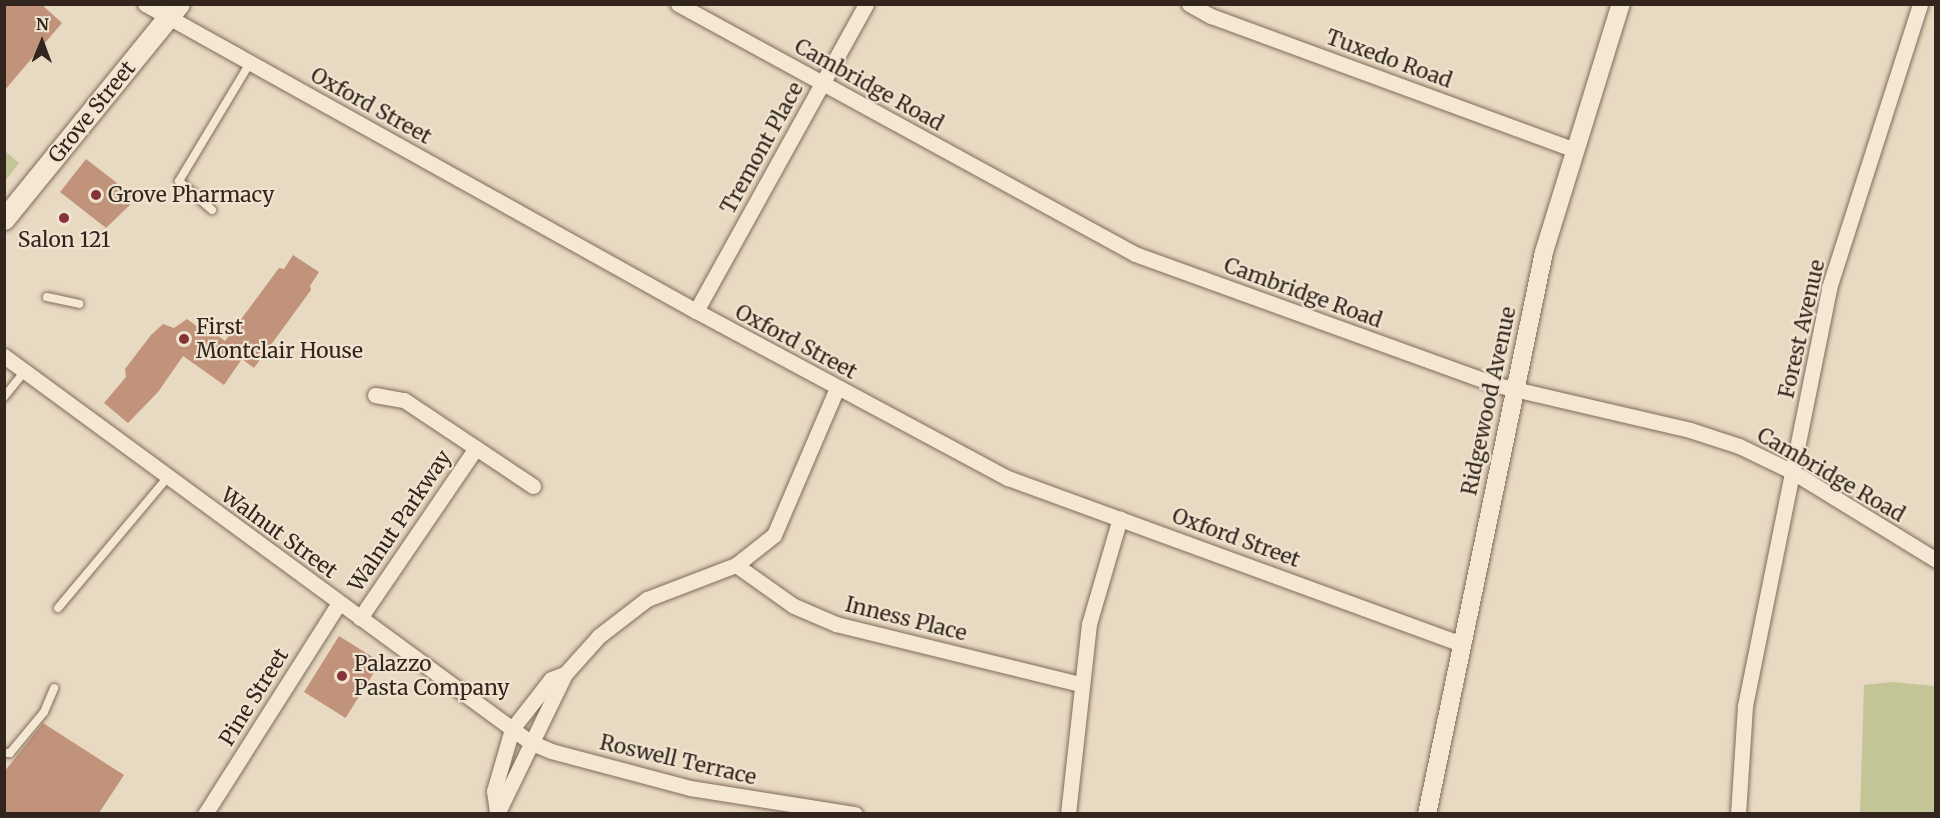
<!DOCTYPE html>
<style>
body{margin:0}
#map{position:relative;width:1940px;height:818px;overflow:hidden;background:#e8d9c2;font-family:Merriweather,serif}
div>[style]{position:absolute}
.green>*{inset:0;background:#c3c597}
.building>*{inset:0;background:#c2937b;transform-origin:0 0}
.roads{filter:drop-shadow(0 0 2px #806b5b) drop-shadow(0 0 2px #806b5b)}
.service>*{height:8px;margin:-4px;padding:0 4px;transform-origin:4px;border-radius:4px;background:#f4e8d4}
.minor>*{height:15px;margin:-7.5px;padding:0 7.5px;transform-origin:7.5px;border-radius:7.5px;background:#f4e8d4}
.tertiary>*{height:18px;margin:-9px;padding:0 9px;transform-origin:9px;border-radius:9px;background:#f4e8d4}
.secondary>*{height:21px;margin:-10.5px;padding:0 10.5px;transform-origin:10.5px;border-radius:10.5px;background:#f4e8d4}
.dots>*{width:16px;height:16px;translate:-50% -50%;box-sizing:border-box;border:3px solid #f0e4d0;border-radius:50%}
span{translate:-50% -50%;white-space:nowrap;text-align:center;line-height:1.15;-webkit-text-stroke:4.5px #f0e4d0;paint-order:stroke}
.street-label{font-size:21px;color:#31251e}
.poi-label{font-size:21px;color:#31251e}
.left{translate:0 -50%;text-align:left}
.frame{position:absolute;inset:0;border:6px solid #31251e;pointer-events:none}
.north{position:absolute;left:12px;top:12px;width:60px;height:60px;-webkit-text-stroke:4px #f0e4d0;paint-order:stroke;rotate:1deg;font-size:16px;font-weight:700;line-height:24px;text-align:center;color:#31251e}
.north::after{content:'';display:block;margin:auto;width:21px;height:27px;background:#31251e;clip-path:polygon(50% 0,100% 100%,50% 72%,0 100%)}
</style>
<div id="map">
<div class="green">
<i style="clip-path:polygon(5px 151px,19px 163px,5px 181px)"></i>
<i style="clip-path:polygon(1892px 682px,1935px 686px,1935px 813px,1860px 813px,1864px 685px)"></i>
</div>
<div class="building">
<i style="clip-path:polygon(4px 4px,41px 4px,62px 23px,4px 91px)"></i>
<i style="clip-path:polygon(86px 159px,130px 193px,134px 201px,106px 228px,60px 192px)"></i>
<i style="clip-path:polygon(293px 255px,319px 272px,310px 286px,311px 290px,254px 368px,242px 359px,224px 385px,183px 356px,158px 392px,128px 423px,104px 403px,126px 377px,125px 369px,151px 335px,163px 324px,174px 328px,187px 319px,199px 328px,205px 326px,225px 341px,279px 268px,284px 269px)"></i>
<i style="left:339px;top:636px;width:49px;height:66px;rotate:32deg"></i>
<i style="clip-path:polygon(43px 723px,124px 775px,99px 813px,4px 813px,4px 772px)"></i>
</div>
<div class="roads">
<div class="service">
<i style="left:212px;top:210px;width:44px;rotate:-138.7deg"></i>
<i style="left:179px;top:181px;width:138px;rotate:-59deg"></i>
<i style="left:47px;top:297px;width:33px;rotate:12deg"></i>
<i style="left:4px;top:397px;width:33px;rotate:-51deg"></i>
<i style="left:58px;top:608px;width:171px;rotate:-50deg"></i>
<i style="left:4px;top:753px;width:6px"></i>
<i style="left:10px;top:753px;width:53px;rotate:-50.3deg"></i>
<i style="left:44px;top:712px;width:26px;rotate:-67deg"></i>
</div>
<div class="minor">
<i style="left:145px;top:4px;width:631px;rotate:29.13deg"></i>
<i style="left:696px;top:311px;width:354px;rotate:28.2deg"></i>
<i style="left:1008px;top:478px;width:481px;rotate:20.1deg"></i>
<i style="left:678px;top:4px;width:521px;rotate:28.68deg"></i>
<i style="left:1135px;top:254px;width:385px;rotate:19.9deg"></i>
<i style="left:1497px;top:385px;width:198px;rotate:13.1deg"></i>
<i style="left:1690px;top:430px;width:52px;rotate:18.1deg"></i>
<i style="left:1739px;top:446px;width:60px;rotate:25.7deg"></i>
<i style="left:1793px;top:472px;width:168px;rotate:31.6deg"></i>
<i style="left:1189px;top:4px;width:25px;rotate:29deg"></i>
<i style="left:1211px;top:16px;width:388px;rotate:20.2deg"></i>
<i style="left:696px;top:311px;width:351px;rotate:-61deg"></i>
<i style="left:4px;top:356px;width:652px;rotate:36.27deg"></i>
<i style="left:530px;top:742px;width:23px;rotate:23deg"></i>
<i style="left:551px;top:751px;width:144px;rotate:14.9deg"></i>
<i style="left:690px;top:788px;width:167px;rotate:9deg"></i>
<i style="left:375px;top:395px;width:29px;rotate:10deg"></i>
<i style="left:404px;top:400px;width:155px;rotate:33.7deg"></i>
<i style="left:736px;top:565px;width:71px;rotate:35.3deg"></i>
<i style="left:794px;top:606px;width:46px;rotate:23.2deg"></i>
<i style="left:836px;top:624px;width:251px;rotate:13.8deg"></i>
<i style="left:360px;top:618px;width:206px;rotate:-55.7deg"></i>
<i style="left:497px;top:812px;width:21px;rotate:-98deg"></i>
<i style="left:494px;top:791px;width:65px;rotate:-73.8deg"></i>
<i style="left:512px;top:729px;width:63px;rotate:-52deg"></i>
<i style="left:551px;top:679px;width:15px;rotate:-20deg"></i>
<i style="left:205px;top:814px;width:250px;rotate:-57.6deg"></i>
<i style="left:497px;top:814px;width:156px;rotate:-64.1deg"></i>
<i style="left:565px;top:674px;width:51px;rotate:-48.2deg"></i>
<i style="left:599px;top:636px;width:61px;rotate:-37.6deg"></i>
<i style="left:647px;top:599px;width:95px;rotate:-20.9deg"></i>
<i style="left:736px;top:565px;width:48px;rotate:-38.3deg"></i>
<i style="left:774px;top:535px;width:160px;rotate:-66.8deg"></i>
<i style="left:1068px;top:814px;width:191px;rotate:-83.7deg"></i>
<i style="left:1089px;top:624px;width:110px;rotate:-73.7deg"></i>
<i style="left:1738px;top:814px;width:108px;rotate:-86.3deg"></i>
<i style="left:1745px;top:706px;width:426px;rotate:-78.6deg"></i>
<i style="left:1829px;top:288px;width:298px;rotate:-72.2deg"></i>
</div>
<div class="tertiary">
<i style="left:1427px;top:814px;width:574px;rotate:-78.24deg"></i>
<i style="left:1544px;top:252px;width:260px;rotate:-72.8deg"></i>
</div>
<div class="secondary">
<i style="left:4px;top:219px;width:277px;rotate:-50.9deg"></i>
</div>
</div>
<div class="dots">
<i style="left:96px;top:195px;background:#88323a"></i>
<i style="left:64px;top:218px;background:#88323a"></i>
<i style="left:184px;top:339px;background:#88323a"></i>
<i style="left:342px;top:676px;background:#88323a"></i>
</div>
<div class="street-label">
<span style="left:1389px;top:59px;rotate:20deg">Tuxedo Road</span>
<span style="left:869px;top:85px;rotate:29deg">Cambridge Road</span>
<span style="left:371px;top:106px;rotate:29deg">Oxford Street</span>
<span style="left:92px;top:112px;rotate:-51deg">Grove Street</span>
<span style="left:762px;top:148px;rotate:-61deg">Tremont Place</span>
<span style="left:1303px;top:293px;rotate:20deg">Cambridge Road</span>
<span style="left:1802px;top:329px;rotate:-77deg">Forest Avenue</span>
<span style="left:796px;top:342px;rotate:28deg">Oxford Street</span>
<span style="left:1489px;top:401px;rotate:-78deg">Ridgewood Avenue</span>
<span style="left:1831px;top:475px;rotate:30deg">Cambridge Road</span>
<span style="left:400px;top:521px;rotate:-56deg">Walnut Parkway</span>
<span style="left:279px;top:533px;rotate:36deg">Walnut Street</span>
<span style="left:1236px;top:538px;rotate:20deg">Oxford Street</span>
<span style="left:906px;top:619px;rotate:14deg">Inness Place</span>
<span style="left:254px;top:697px;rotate:-58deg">Pine Street</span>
<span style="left:678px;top:760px;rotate:13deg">Roswell Terrace</span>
</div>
<div class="poi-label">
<span class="left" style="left:108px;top:195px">Grove Pharmacy</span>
<span style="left:64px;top:240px">Salon 121</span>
<span class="left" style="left:196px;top:339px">First<br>Montclair House</span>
<span class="left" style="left:354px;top:676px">Palazzo<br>Pasta Company</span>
</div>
<div class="frame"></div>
<div class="north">N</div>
</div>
